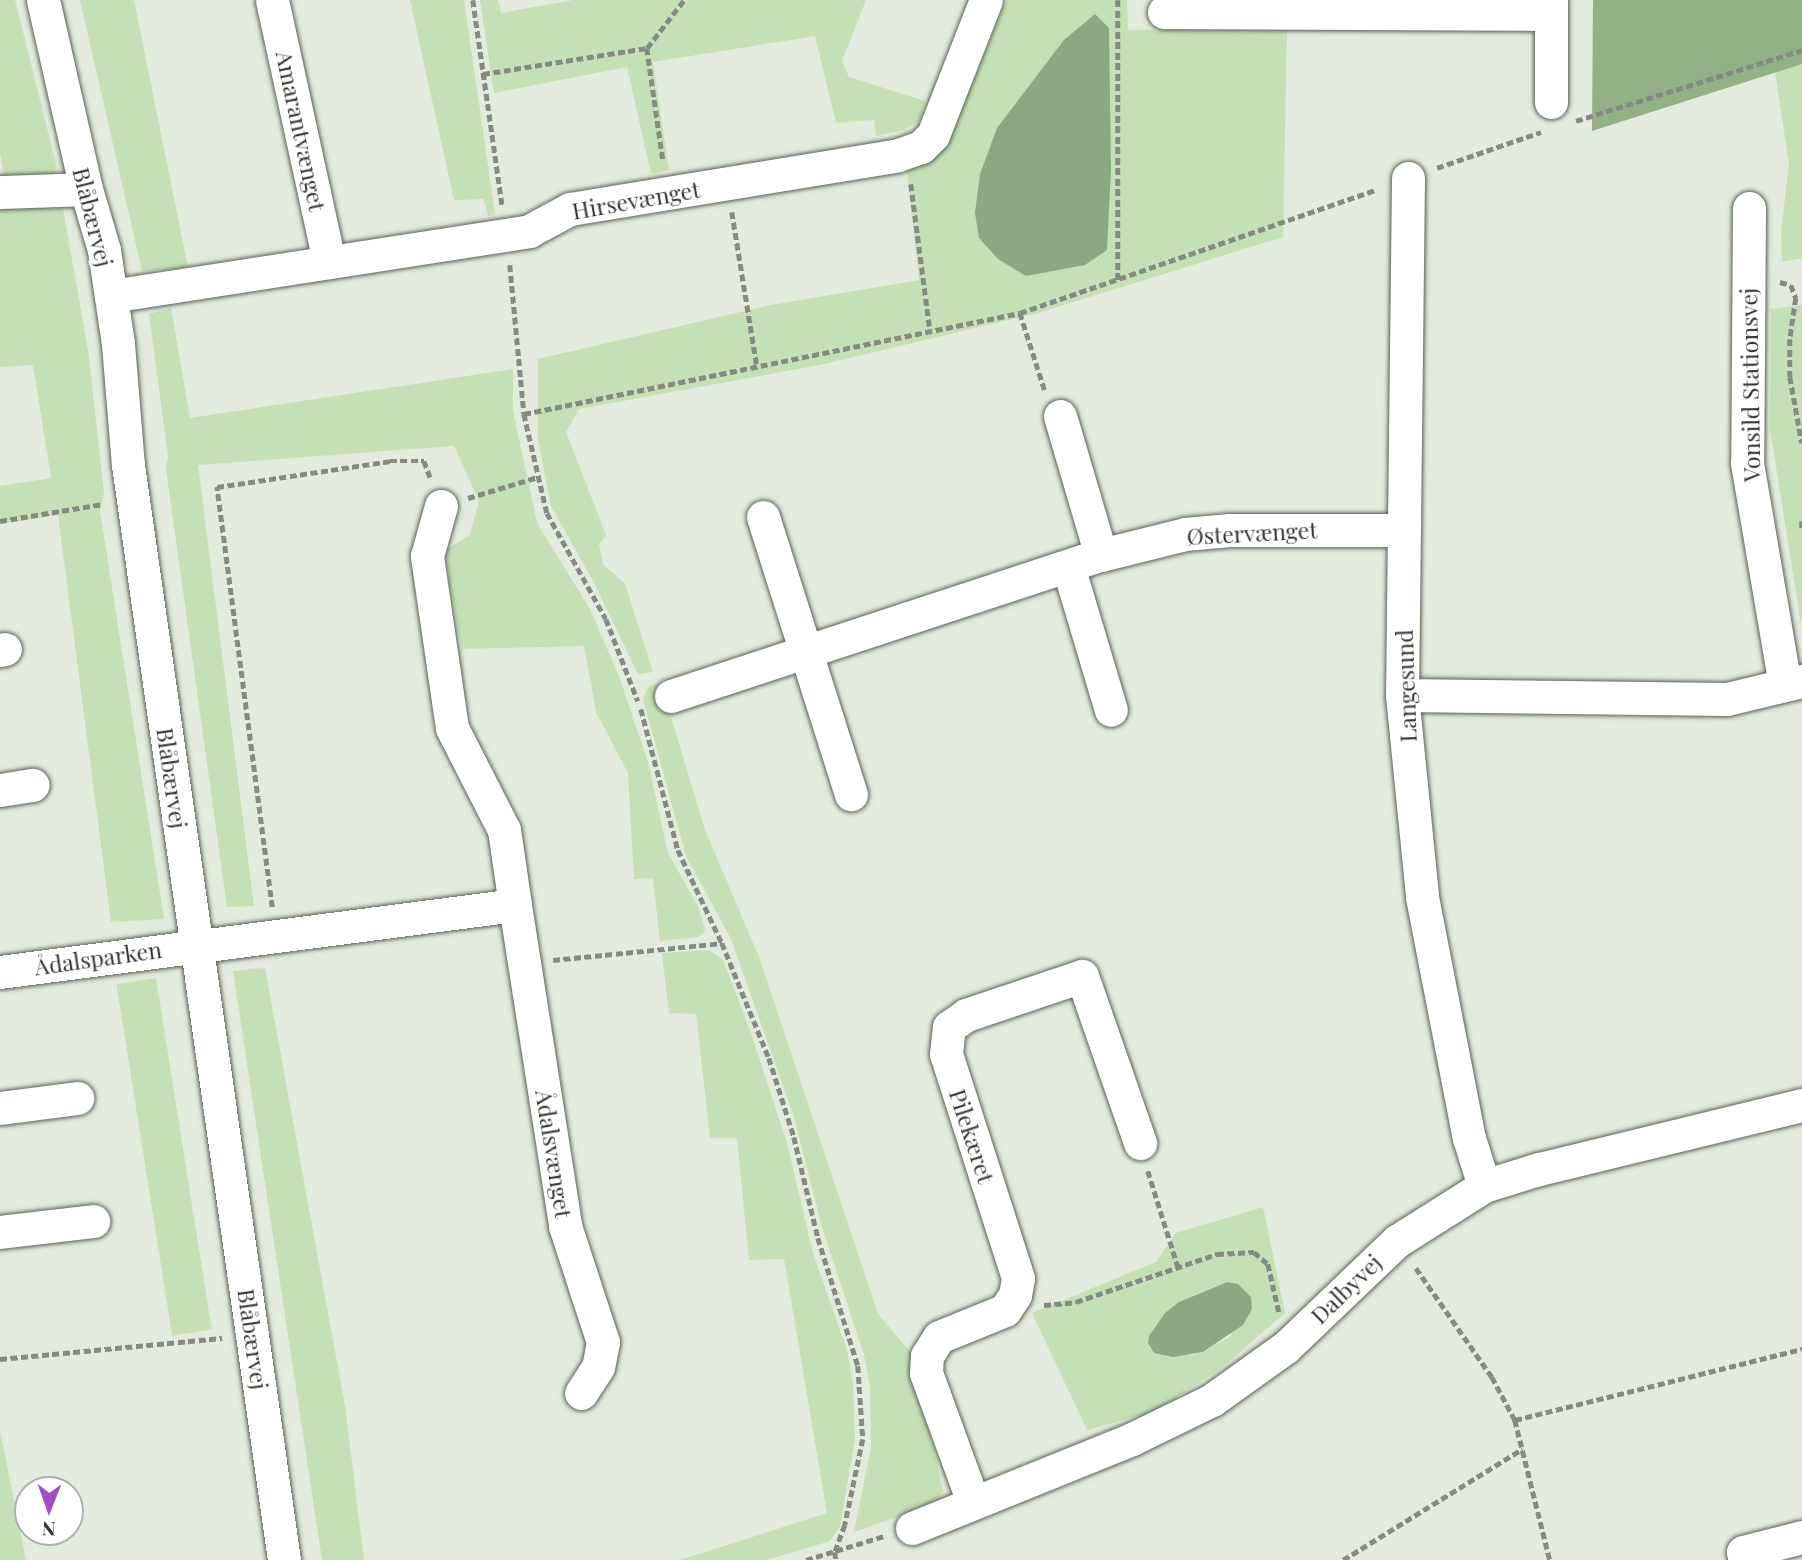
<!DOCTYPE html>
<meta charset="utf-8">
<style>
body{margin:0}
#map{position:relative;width:1802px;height:1560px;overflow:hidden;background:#e2ebdd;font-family:"Playfair Display",serif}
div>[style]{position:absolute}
.green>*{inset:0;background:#c5e0b7;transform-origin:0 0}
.forest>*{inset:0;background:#94b087}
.water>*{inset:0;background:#8da880}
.path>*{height:4.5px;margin-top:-2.25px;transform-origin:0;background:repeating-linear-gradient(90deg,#858b82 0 7px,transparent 0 10.5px)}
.roads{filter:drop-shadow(0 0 2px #5a6256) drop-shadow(0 0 2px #5a6256)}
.street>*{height:33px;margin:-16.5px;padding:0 16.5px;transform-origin:16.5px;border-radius:16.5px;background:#fff}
span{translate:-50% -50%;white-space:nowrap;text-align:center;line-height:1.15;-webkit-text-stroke:5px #fff;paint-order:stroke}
.street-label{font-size:23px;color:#333631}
.north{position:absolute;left:14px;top:1476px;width:70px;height:70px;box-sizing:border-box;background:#fff;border:2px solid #adafad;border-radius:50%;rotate:181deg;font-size:19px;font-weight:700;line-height:28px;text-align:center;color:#333631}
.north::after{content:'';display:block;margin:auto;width:24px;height:32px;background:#a04fbf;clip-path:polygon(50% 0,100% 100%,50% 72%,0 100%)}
</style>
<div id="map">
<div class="green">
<i style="clip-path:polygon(0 0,15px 0,56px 164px,55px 175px,5px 180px,0 153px)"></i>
<i style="clip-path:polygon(80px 0,134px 0,188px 268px,142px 271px)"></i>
<i style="clip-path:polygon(410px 0,464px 0,495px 214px,488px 217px,484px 199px,454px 200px)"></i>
<i style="clip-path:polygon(480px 0,498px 0,501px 13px,573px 0,866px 0,842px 61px,849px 77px,925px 101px,920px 120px,903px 130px,876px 136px,874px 120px,836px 123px,815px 36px,653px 62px,669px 170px,651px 174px,627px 67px,494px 93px)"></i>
<i style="clip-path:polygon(1007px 0,1127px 0,1128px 30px,1287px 28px,1283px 237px,1038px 313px,820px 365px,579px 409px,566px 432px,606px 535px,599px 544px,603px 564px,625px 584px,653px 672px,638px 674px,594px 583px,551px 506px,538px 439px,538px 359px,766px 306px,919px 280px,907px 172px,945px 148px)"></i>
<i style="clip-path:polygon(1802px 64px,1802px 258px,1782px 262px,1781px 232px,1789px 164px,1775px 72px)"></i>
<i style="clip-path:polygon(0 206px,63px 209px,88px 350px,104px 493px,100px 511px,164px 919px,111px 922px,58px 515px,0 524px,0 486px,51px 478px,33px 365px,0 367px)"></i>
<i style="clip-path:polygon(1802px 305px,1802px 630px,1770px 429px,1771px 309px)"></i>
<i style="clip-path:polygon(171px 308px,190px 418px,513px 369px,513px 411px,537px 523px,590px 609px,619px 676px,648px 762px,668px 853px,699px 908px,705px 931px,698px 937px,660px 941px,653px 878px,634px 879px,628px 773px,596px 712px,584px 646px,462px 649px,444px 551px,470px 535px,479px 501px,454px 446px,198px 465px,254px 906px,227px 907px,166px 469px,168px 456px,149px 314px)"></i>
<i style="clip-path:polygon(661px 684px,705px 830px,759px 957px,878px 1314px,913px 1355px,943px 1491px,937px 1503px,854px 1532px,871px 1447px,870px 1387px,864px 1355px,822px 1227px,794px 1117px,731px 939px,686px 856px,643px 699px,649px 686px)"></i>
<i style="clip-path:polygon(709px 950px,723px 960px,750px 1030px,787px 1143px,813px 1253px,847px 1350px,853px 1383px,855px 1440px,840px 1526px,830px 1541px,767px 1560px,680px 1560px,827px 1513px,784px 1259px,749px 1260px,737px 1138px,710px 1138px,696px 1014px,669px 1013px,662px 953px)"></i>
<i style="clip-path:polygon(265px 968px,345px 1406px,364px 1560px,322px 1560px,233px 971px)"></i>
<i style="left:156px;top:978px;width:356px;height:40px;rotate:81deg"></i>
<i style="clip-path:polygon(evenodd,1263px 1207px,1285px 1313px,1218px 1371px,1152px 1412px,1087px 1430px,1032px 1313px,1156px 1262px,1176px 1233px,1263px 1207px,1227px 1282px,1238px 1284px,1231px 1336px,1203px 1352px,1189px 1356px,1192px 1296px,1227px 1282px)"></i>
<i style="clip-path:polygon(0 1430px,26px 1560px,0 1560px)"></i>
</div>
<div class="forest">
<i style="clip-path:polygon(1593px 0,1802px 0,1802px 64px,1592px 131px)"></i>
</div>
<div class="water">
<i style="clip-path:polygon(1095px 14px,1109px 28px,1111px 169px,1107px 250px,1085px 265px,1026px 276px,998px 259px,979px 238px,975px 213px,980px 174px,997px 128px,1064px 40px)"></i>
<i style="clip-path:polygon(1227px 1282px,1238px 1284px,1251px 1297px,1252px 1309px,1243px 1325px,1203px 1352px,1173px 1357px,1154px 1353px,1148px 1343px,1149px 1336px,1165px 1313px,1179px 1302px)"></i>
</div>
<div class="path">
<i style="left:473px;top:0;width:207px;rotate:81.9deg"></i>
<i style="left:1118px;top:0;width:281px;rotate:90deg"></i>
<i style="left:647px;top:48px;width:61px;rotate:-52.4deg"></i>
<i style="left:483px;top:74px;width:166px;rotate:-9deg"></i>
<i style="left:647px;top:48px;width:114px;rotate:81.9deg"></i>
<i style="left:1576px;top:121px;width:237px;rotate:-17.4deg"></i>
<i style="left:1437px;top:168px;width:110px;rotate:-19.1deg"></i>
<i style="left:911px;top:184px;width:148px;rotate:82.6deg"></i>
<i style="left:732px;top:212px;width:157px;rotate:80.8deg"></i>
<i style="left:510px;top:265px;width:150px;rotate:84.6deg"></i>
<i style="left:524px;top:414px;width:102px;rotate:76.9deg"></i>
<i style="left:547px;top:513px;width:121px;rotate:60.9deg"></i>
<i style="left:606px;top:619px;width:88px;rotate:68.7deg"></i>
<i style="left:1780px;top:282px;width:11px;rotate:15deg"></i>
<i style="left:1791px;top:285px;width:14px;rotate:69deg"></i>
<i style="left:1796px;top:298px;width:41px;rotate:98.3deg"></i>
<i style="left:1790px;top:339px;width:38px;rotate:90deg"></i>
<i style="left:1790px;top:377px;width:67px;rotate:79.7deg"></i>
<i style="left:1020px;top:313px;width:377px;rotate:-19.1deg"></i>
<i style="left:524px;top:414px;width:506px;rotate:-11.51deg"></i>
<i style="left:1020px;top:313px;width:82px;rotate:72.2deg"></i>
<i style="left:468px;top:498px;width:73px;rotate:-16.7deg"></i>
<i style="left:0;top:521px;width:104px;rotate:-9.4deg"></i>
<i style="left:1802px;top:521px;width:10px;rotate:90deg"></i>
<i style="left:641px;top:709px;width:146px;rotate:75.3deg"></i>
<i style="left:678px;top:850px;width:103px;rotate:64.7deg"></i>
<i style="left:722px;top:943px;width:124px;rotate:67.8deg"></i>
<i style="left:769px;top:1058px;width:83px;rotate:72.4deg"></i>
<i style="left:794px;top:1137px;width:104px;rotate:76.6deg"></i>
<i style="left:818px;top:1238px;width:134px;rotate:72.6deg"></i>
<i style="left:858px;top:1366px;width:73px;rotate:86.1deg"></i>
<i style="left:863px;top:1439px;width:88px;rotate:101.8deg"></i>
<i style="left:845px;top:1525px;width:29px;rotate:110deg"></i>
<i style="left:835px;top:1552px;width:8px;rotate:83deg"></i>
<i style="left:272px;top:907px;width:424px;rotate:-97.5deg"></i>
<i style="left:217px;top:487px;width:175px;rotate:-8.5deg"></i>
<i style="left:390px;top:461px;width:34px"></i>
<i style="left:424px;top:461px;width:19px;rotate:69deg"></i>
<i style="left:553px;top:960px;width:170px;rotate:-5.7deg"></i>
<i style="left:1148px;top:1171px;width:101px;rotate:72.6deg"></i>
<i style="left:1416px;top:1268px;width:133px;rotate:55.1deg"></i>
<i style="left:1492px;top:1377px;width:49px;rotate:61.9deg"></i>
<i style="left:1515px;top:1420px;width:144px;rotate:76deg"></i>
<i style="left:1044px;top:1305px;width:32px;rotate:-5deg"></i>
<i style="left:1076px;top:1302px;width:149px;rotate:-18.8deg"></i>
<i style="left:1217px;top:1254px;width:37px;rotate:-3deg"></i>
<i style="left:1254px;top:1252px;width:18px;rotate:41deg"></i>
<i style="left:1268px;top:1264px;width:49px;rotate:77.1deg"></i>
<i style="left:0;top:1359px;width:223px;rotate:-5.4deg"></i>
<i style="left:1515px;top:1420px;width:296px;rotate:-13.9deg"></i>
<i style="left:806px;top:1560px;width:82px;rotate:-17.1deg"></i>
<i style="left:1343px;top:1560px;width:211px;rotate:-31.8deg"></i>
</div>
<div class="roads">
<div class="street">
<i style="left:43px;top:0;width:194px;rotate:77.2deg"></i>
<i style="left:86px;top:189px;width:64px;rotate:73.6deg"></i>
<i style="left:104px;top:250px;width:95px;rotate:81.5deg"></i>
<i style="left:118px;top:344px;width:121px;rotate:85.3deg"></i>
<i style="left:128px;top:465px;width:1106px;rotate:81.89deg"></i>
<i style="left:272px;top:0;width:268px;rotate:77.7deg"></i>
<i style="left:1164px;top:12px;width:387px;rotate:0.3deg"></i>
<i style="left:1551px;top:102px;width:102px;rotate:-90deg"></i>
<i style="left:1408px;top:178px;width:517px;rotate:90.66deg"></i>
<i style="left:1402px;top:695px;width:203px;rotate:84.3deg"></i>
<i style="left:1422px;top:897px;width:246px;rotate:79deg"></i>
<i style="left:1469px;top:1138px;width:50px;rotate:72.6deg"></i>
<i style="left:0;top:192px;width:86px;rotate:-2deg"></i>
<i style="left:1749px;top:208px;width:255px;rotate:90.4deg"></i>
<i style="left:1747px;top:463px;width:225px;rotate:80.3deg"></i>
<i style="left:111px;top:296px;width:423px;rotate:-8.8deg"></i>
<i style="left:529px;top:231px;width:47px;rotate:-28.2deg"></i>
<i style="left:570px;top:209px;width:332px;rotate:-9.3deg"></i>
<i style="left:898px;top:155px;width:24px;rotate:-19deg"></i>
<i style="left:921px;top:147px;width:17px;rotate:-45deg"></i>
<i style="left:933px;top:135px;width:145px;rotate:-68.6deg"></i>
<i style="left:1060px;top:416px;width:145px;rotate:73.6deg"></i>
<i style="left:763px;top:517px;width:291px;rotate:72.4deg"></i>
<i style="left:1068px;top:566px;width:150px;rotate:73.4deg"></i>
<i style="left:0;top:650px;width:5px;rotate:-11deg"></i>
<i style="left:1402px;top:695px;width:325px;rotate:0.7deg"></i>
<i style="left:1727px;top:699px;width:77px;rotate:-13.5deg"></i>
<i style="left:671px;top:696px;width:453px;rotate:-18.2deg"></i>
<i style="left:1101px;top:555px;width:87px;rotate:-14deg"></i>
<i style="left:1185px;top:534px;width:45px;rotate:-5.1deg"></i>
<i style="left:1230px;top:530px;width:174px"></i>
<i style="left:0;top:790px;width:33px;rotate:-9deg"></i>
<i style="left:515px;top:905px;width:325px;rotate:81.1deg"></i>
<i style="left:565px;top:1226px;width:122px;rotate:71.9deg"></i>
<i style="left:603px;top:1342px;width:25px;rotate:101deg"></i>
<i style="left:598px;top:1367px;width:31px;rotate:123deg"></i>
<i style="left:0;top:972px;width:519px;rotate:-7.41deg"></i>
<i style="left:515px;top:905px;width:76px;rotate:-98.3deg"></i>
<i style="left:504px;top:830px;width:114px;rotate:-117deg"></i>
<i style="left:452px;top:728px;width:174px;rotate:-98.3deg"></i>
<i style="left:427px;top:556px;width:52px;rotate:-74.4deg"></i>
<i style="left:0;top:1108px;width:78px;rotate:-7.4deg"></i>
<i style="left:0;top:1232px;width:94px;rotate:-6.7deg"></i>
<i style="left:973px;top:1502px;width:137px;rotate:-110deg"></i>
<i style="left:926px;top:1373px;width:17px;rotate:-87deg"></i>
<i style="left:927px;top:1356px;width:22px;rotate:-58deg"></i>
<i style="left:939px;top:1337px;width:71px;rotate:-22.2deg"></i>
<i style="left:1005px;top:1310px;width:18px;rotate:-56deg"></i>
<i style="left:1015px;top:1295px;width:17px;rotate:-80deg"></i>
<i style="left:1018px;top:1278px;width:235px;rotate:-107.8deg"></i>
<i style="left:946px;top:1054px;width:27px;rotate:-84deg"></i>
<i style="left:949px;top:1027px;width:21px;rotate:-35deg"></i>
<i style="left:966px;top:1015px;width:122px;rotate:-18.6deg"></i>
<i style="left:1082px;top:976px;width:177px;rotate:70.8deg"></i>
<i style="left:912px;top:1528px;width:237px;rotate:-22deg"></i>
<i style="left:1132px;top:1439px;width:89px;rotate:-26deg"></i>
<i style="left:1212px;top:1400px;width:91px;rotate:-35.6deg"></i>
<i style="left:1286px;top:1347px;width:153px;rotate:-43.7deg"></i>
<i style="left:1397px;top:1241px;width:103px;rotate:-32.3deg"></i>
<i style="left:1484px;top:1186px;width:58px;rotate:-17.2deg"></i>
<i style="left:1539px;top:1169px;width:271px;rotate:-13.7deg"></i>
<i style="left:1745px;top:1560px;width:8px;rotate:-104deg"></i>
<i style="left:1743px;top:1552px;width:61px;rotate:-14.3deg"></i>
</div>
</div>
<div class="street-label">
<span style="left:301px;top:131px;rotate:78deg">Amarantvænget</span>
<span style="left:636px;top:200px;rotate:-10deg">Hirsevænget</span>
<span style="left:93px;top:217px;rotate:76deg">Blåbærvej</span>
<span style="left:1750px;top:385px;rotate:-91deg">Vonsild Stationsvej</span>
<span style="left:1252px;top:533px;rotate:-3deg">Østervænget</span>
<span style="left:1406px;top:686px;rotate:-92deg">Langesund</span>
<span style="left:172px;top:778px;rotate:82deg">Blåbærvej</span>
<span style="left:98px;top:958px;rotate:-8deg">Ådalsparken</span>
<span style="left:972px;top:1136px;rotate:72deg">Pilekæret</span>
<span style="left:554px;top:1154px;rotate:81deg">Ådalsvænget</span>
<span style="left:1346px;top:1289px;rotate:-44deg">Dalbyvej</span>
<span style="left:253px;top:1339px;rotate:82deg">Blåbærvej</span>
</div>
<div class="north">N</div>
</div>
